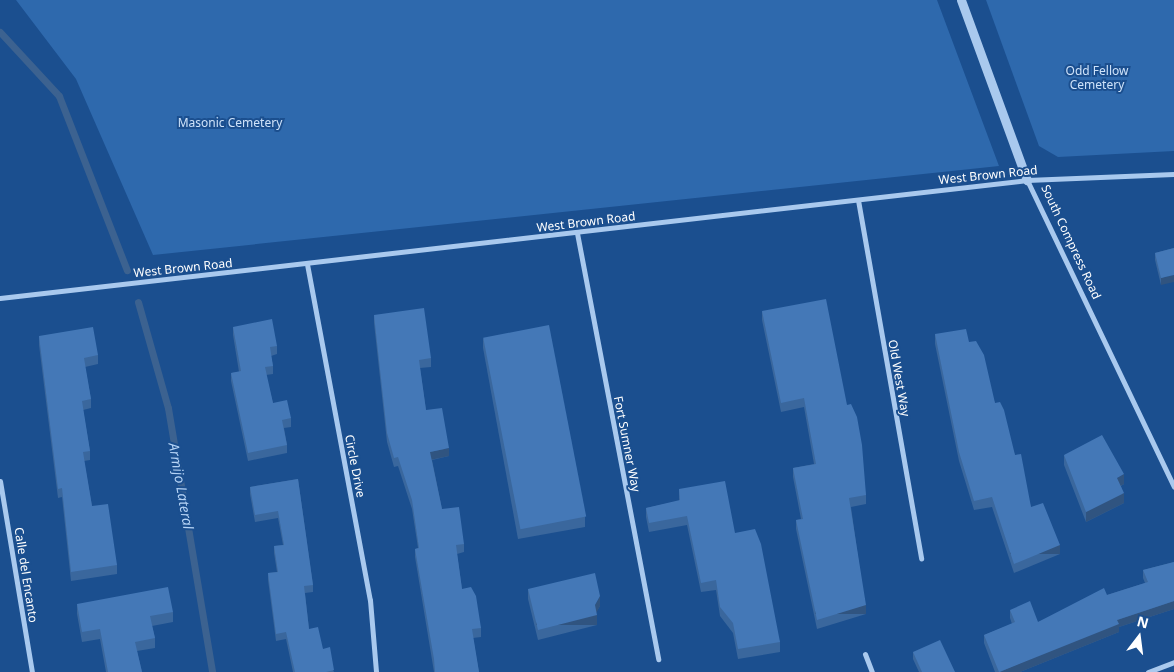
<!DOCTYPE html>
<style>
body{margin:0}
#map{position:relative;width:1174px;height:672px;overflow:hidden;background:#1b4f8f;font-family:"Noto Sans",sans-serif}
div>[style]{position:absolute}
.green>*{inset:0;background:#2e69ad}
.stream>*{height:7px;margin:-3.5px;padding:0 3.5px;transform-origin:3.5px;border-radius:3.5px;background:#3c6290}
.minor>*{height:5px;margin:-2.5px;padding:0 2.5px;transform-origin:2.5px;border-radius:2.5px;background:#a9c9ee}
.tertiary>*{height:9px;margin:-4.5px;padding:0 4.5px;transform-origin:4.5px;border-radius:4.5px;background:#a9c9ee}
.wall>*{inset:0;background:#3a679d}
.shaded-wall>*{inset:0;background:#305480;transform-origin:0 0}
.building>*{inset:0;background:#4478b7;transform-origin:0 0}
span{translate:-50% -50%;white-space:nowrap;text-align:center;line-height:1.15;-webkit-text-stroke:4px #1b4f8f;paint-order:stroke}
.park-label{font-size:12px;color:#cfe3fa}
.street-label{font-size:12px;color:#fff}
.water-label{font-size:14px;color:#b5d3f5;font-style:italic}
.north{position:absolute;left:1114px;top:612px;width:50px;height:50px;-webkit-text-stroke:4px #1b4f8f;paint-order:stroke;rotate:15deg;font-size:14px;font-weight:700;line-height:20px;text-align:center;color:#fff}
.north::after{content:'';display:block;margin:auto;width:18px;height:22px;background:#fff;clip-path:polygon(50% 0,100% 100%,50% 72%,0 100%)}
</style>
<div id="map">
<div class="green">
<i style="clip-path:polygon(16px 0,937px 0,999px 166px,153px 255px,76px 79px)"></i>
<i style="clip-path:polygon(986px 0,1174px 0,1174px 151px,1058px 157px,1039px 146px)"></i>
</div>
<div class="stream">
<i style="left:0;top:32px;width:87px;rotate:47.3deg"></i>
<i style="left:59px;top:96px;width:187px;rotate:68.7deg"></i>
<i style="left:138px;top:302px;width:110px;rotate:74.2deg"></i>
<i style="left:168px;top:408px;width:268px;rotate:80.5deg"></i>
</div>
<div class="minor">
<i style="left:1027px;top:180px;width:340px;rotate:64.4deg"></i>
<i style="left:858px;top:200px;width:364px;rotate:80deg"></i>
<i style="left:577px;top:233px;width:434px;rotate:79.2deg"></i>
<i style="left:307px;top:264px;width:342px;rotate:79.4deg"></i>
<i style="left:370px;top:600px;width:72px;rotate:85.2deg"></i>
<i style="left:0;top:298px;width:1034px;rotate:-6.55deg"></i>
<i style="left:1027px;top:180px;width:147px;rotate:-2.3deg"></i>
<i style="left:0;top:481px;width:194px;rotate:80.5deg"></i>
<i style="left:865px;top:654px;width:19px;rotate:69deg"></i>
<i style="left:1148px;top:672px;width:28px;rotate:-21deg"></i>
</div>
<div class="tertiary">
<i style="left:961px;top:0;width:192px;rotate:69.9deg"></i>
</div>
<div class="wall">
<i style="clip-path:polygon(1174px 248px,1161px 285px,1155px 260px,1155px 253px)"></i>
<i style="clip-path:polygon(762px 311px,847px 405px,866px 495px,866px 504px,851px 507px,866px 614px,817px 629px,796px 529px,796px 520px,801px 519px,793px 477px,793px 468px,814px 464px,804px 407px,781px 412px,762px 320px)"></i>
<i style="clip-path:polygon(374px 315px,431px 358px,431px 367px,420px 368px,426px 410px,449px 456px,432px 460px,442px 509px,464px 544px,464px 552px,457px 554px,462px 589px,481px 628px,481px 637px,473px 638px,479px 672px,434px 672px,415px 557px,415px 549px,418px 548px,412px 509px,398px 466px,394px 467px,387px 442px,374px 323px)"></i>
<i style="clip-path:polygon(233px 327px,277px 346px,277px 354px,271px 356px,273px 366px,273px 374px,266px 375px,273px 403px,291px 418px,291px 427px,284px 428px,287px 445px,287px 453px,248px 461px,231px 381px,231px 373px,239px 372px,233px 335px)"></i>
<i style="clip-path:polygon(935px 334px,969px 342px,995px 403px,1015px 455px,1031px 507px,1060px 554px,1014px 573px,992px 507px,974px 510px,959px 461px,935px 344px)"></i>
<i style="clip-path:polygon(39px 336px,98px 355px,98px 364px,85px 367px,91px 399px,91px 408px,83px 410px,90px 451px,90px 460px,84px 461px,92px 506px,117px 565px,117px 574px,71px 581px,62px 497px,58px 498px,39px 345px)"></i>
<i style="clip-path:polygon(483px 338px,585px 517px,585px 527px,518px 539px,483px 348px)"></i>
<i style="clip-path:polygon(1064px 455px,1124px 484px,1121px 486px,1124px 503px,1086px 522px,1064px 465px)"></i>
<i style="clip-path:polygon(298px 479px,313px 585px,313px 592px,305px 593px,309px 629px,323px 649px,334px 672px,293px 672px,286px 639px,276px 641px,268px 580px,268px 573px,277px 572px,274px 553px,274px 546px,283px 545px,278px 518px,255px 522px,250px 494px,250px 487px)"></i>
<i style="clip-path:polygon(679px 489px,735px 533px,780px 642px,780px 652px,738px 659px,733px 633px,720px 616px,716px 590px,701px 592px,687px 525px,649px 532px,646px 517px,646px 508px,679px 501px)"></i>
<i style="clip-path:polygon(1174px 562px,1174px 609px,1119px 627px,1119px 632px,1020px 672px,995px 672px,984px 643px,984px 635px,1012px 624px,1010px 618px,1010px 610px,1038px 622px,1107px 595px,1145px 583px,1143px 578px,1143px 570px)"></i>
<i style="clip-path:polygon(528px 589px,600px 606px,596px 612px,597px 625px,538px 640px,528px 599px)"></i>
<i style="clip-path:polygon(77px 604px,173px 612px,173px 622px,152px 626px,155px 638px,155px 648px,137px 651px,142px 672px,106px 672px,100px 639px,82px 642px,77px 614px)"></i>
<i style="clip-path:polygon(913px 652px,955px 672px,919px 672px,913px 659px)"></i>
</div>
<div class="shaded-wall">
<i style="clip-path:polygon(1174px 275px,1174px 282px,1161px 285px,1161px 278px)"></i>
<i style="clip-path:polygon(449px 448px,449px 456px,430px 460px,430px 452px)"></i>
<i style="clip-path:polygon(1124px 474px,1124px 484px,1117px 488px,1117px 478px)"></i>
<i style="clip-path:polygon(1124px 493px,1124px 503px,1086px 522px,1086px 512px)"></i>
<i style="left:1060px;top:545px;width:9px;height:50px;rotate:90deg"></i>
<i style="clip-path:polygon(600px 596px,600px 606px,595px 615px,595px 605px)"></i>
<i style="clip-path:polygon(1174px 601px,1174px 609px,1119px 627px,1119px 632px,1020px 672px,1000px 672px,1117px 620px)"></i>
<i style="left:866px;top:605px;width:9px;height:51px;rotate:90deg"></i>
<i style="left:597px;top:615px;width:10px;height:61px;rotate:90deg"></i>
</div>
<div class="building">
<i style="clip-path:polygon(1174px 248px,1174px 275px,1161px 278px,1155px 253px)"></i>
<i style="clip-path:polygon(826px 299px,847px 405px,851px 404px,857px 417px,862px 445px,866px 495px,849px 498px,866px 605px,817px 620px,796px 520px,803px 519px,793px 468px,816px 464px,804px 398px,781px 403px,762px 311px)"></i>
<i style="clip-path:polygon(424px 308px,431px 358px,419px 360px,426px 410px,442px 408px,449px 448px,430px 452px,442px 509px,459px 507px,464px 544px,456px 545px,462px 589px,471px 587px,476px 596px,481px 628px,472px 629px,479px 672px,435px 672px,434px 659px,415px 549px,419px 548px,412px 500px,398px 457px,394px 458px,387px 433px,374px 315px)"></i>
<i style="clip-path:polygon(272px 319px,277px 346px,270px 347px,273px 366px,265px 367px,273px 403px,287px 400px,291px 418px,282px 420px,287px 445px,248px 453px,231px 373px,241px 371px,233px 327px)"></i>
<i style="left:549px;top:325px;width:195px;height:67px;rotate:79deg"></i>
<i style="clip-path:polygon(93px 327px,98px 355px,84px 358px,91px 399px,82px 401px,90px 451px,83px 452px,92px 506px,108px 504px,117px 565px,71px 572px,62px 488px,58px 489px,39px 336px)"></i>
<i style="clip-path:polygon(966px 329px,969px 342px,976px 341px,984px 355px,995px 403px,1000px 402px,1004px 410px,1015px 455px,1021px 454px,1031px 507px,1043px 503px,1060px 545px,1014px 564px,992px 497px,974px 501px,959px 452px,935px 334px)"></i>
<i style="clip-path:polygon(1102px 435px,1124px 474px,1117px 478px,1124px 493px,1086px 512px,1064px 455px)"></i>
<i style="clip-path:polygon(298px 479px,313px 585px,304px 586px,309px 629px,318px 627px,323px 649px,330px 647px,334px 670px,326px 672px,295px 672px,286px 632px,276px 634px,268px 573px,278px 572px,274px 546px,284px 545px,278px 511px,255px 515px,250px 487px)"></i>
<i style="clip-path:polygon(725px 481px,735px 533px,755px 529px,761px 544px,780px 642px,738px 649px,733px 623px,720px 607px,716px 580px,701px 583px,687px 516px,649px 523px,646px 508px,680px 500px,679px 489px)"></i>
<i style="clip-path:polygon(1174px 562px,1174px 601px,1117px 620px,1119px 624px,999px 672px,984px 635px,1015px 622px,1010px 610px,1030px 601px,1038px 622px,1104px 588px,1107px 595px,1148px 582px,1143px 570px)"></i>
<i style="clip-path:polygon(595px 573px,600px 596px,595px 605px,597px 615px,538px 630px,528px 589px)"></i>
<i style="clip-path:polygon(168px 587px,173px 612px,150px 616px,155px 638px,135px 642px,142px 672px,108px 672px,100px 629px,82px 632px,77px 604px)"></i>
<i style="clip-path:polygon(940px 640px,955px 672px,922px 672px,913px 652px)"></i>
</div>
<div class="park-label">
<span style="left:1097px;top:78px">Odd Fellow<br>Cemetery</span>
<span style="left:230px;top:123px">Masonic Cemetery</span>
</div>
<div class="street-label">
<span style="left:988px;top:175px;rotate:-6deg">West Brown Road</span>
<span style="left:586px;top:222px;rotate:-7deg">West Brown Road</span>
<span style="left:1071px;top:242px;rotate:65deg">South Compress Road</span>
<span style="left:183px;top:268px;rotate:-6deg">West Brown Road</span>
<span style="left:899px;top:378px;rotate:80deg">Old West Way</span>
<span style="left:627px;top:444px;rotate:79deg">Fort Sumner Way</span>
<span style="left:355px;top:466px;rotate:79deg">Circle Drive</span>
<span style="left:26px;top:575px;rotate:81deg">Calle del Encanto</span>
</div>
<div class="water-label">
<span style="left:181px;top:486px;rotate:80deg">Armijo Lateral</span>
</div>
<div class="north">N</div>
</div>
